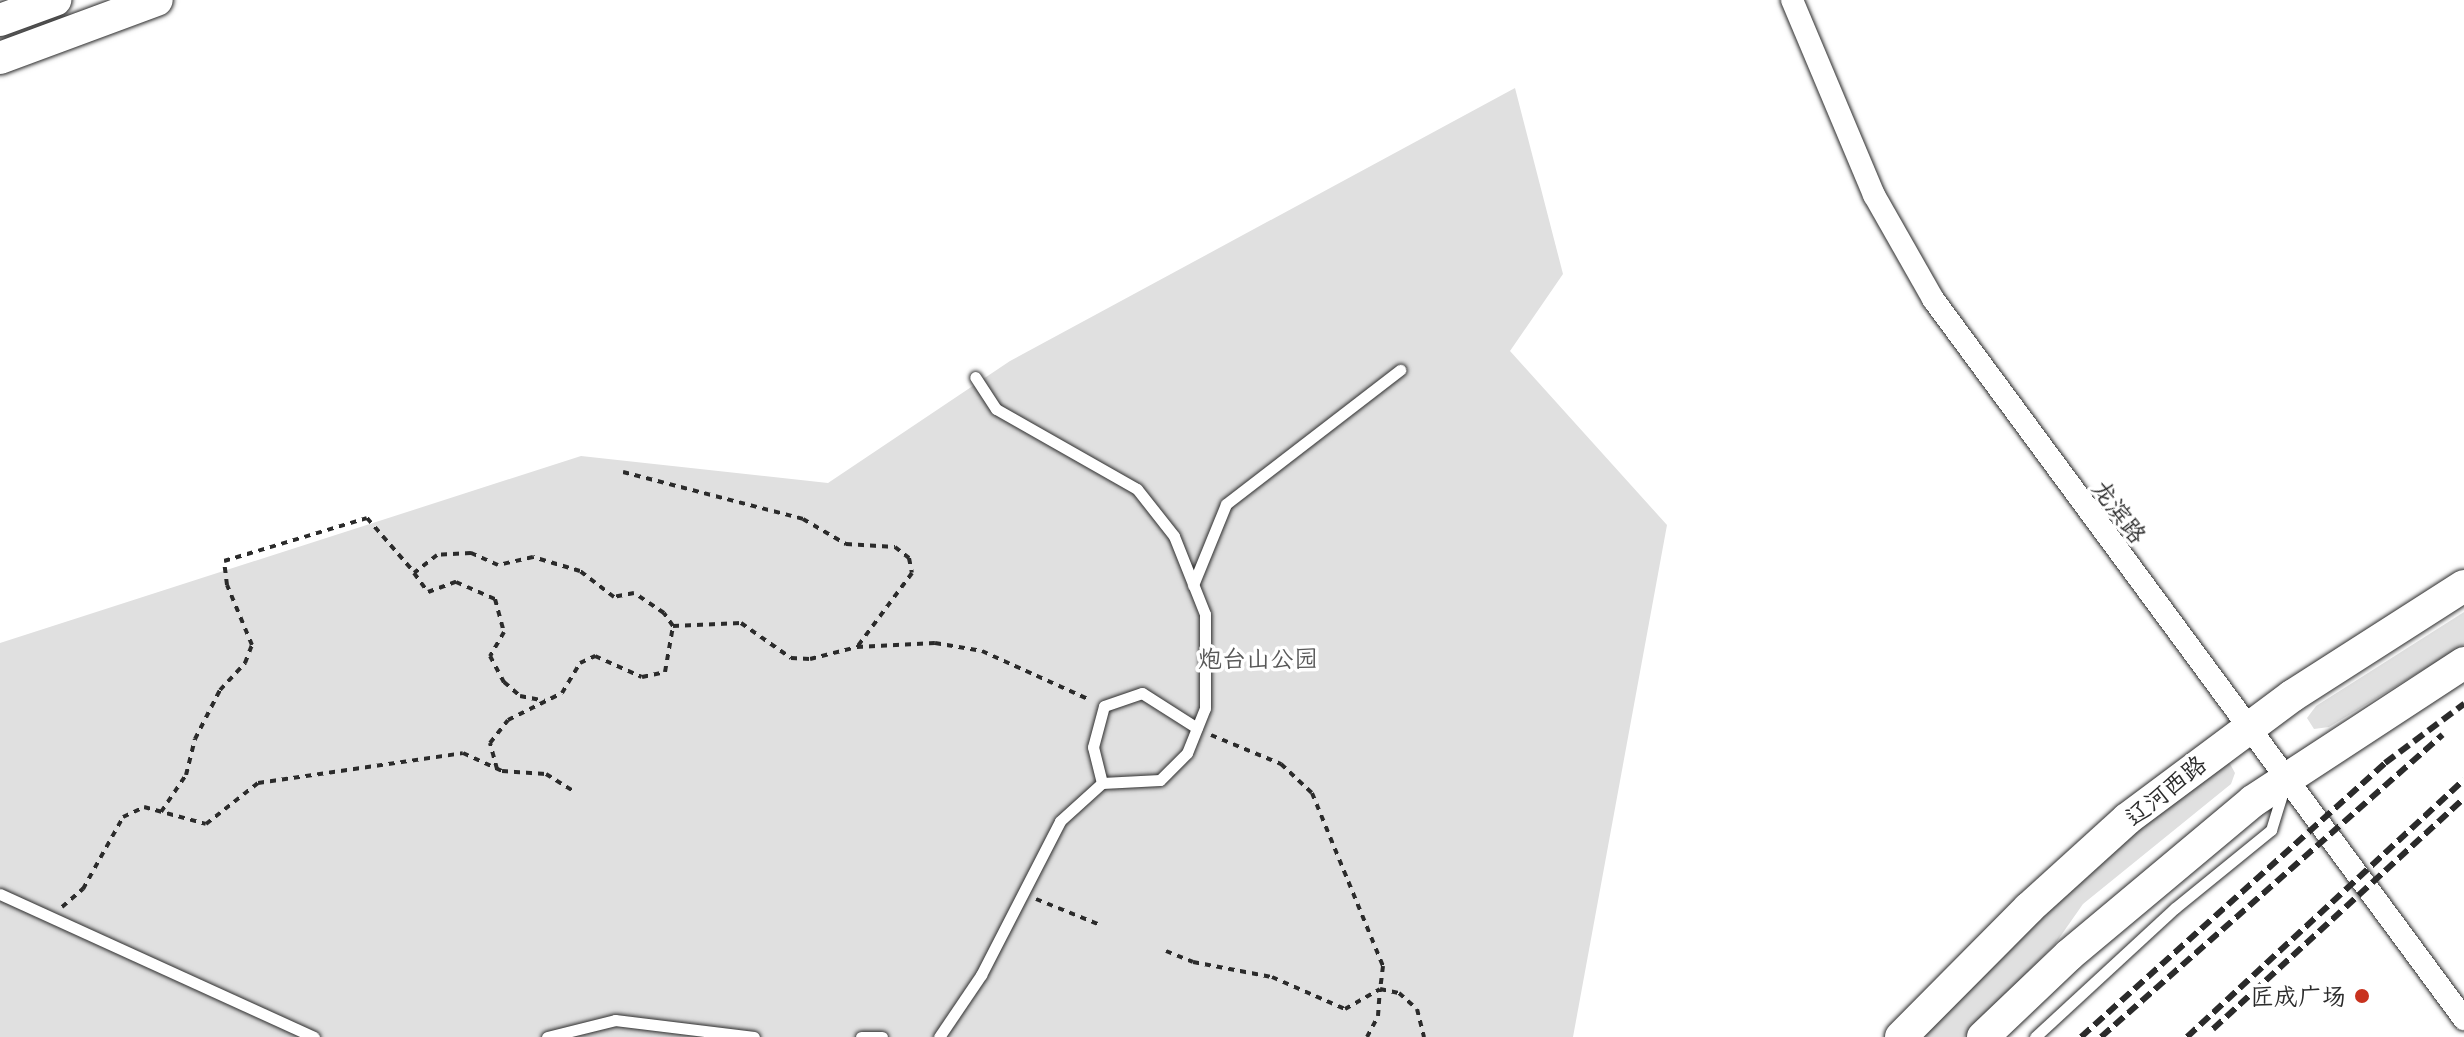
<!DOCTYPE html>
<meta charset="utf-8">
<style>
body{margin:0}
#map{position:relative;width:2464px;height:1037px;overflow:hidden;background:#fff;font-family:"Playpen Sans","LXGW WenKai TC",sans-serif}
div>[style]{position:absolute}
.green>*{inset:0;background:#e0e0e0}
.path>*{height:4px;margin-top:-2px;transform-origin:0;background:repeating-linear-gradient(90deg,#2b2b2b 0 6px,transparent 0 12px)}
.roads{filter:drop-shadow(0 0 2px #2b2b2b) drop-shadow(0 0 2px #2b2b2b)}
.lane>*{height:11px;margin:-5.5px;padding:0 5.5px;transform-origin:5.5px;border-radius:5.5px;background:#fff}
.street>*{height:22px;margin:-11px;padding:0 11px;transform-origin:11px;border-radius:11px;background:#fff}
.secondary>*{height:32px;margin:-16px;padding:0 16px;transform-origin:16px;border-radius:16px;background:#fff}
.rail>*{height:6px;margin-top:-3px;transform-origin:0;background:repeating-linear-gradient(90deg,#2b2b2b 0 12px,transparent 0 18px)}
.dots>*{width:22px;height:22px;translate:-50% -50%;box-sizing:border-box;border:4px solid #fff;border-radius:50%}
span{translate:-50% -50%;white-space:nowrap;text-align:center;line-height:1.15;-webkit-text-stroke:7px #fff;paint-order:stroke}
.street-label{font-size:24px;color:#2b2b2b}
.park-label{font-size:24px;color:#585858}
.poi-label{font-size:24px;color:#2b2b2b}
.right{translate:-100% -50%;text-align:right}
</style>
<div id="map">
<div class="green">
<i style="clip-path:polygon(1515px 88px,1563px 274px,1510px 351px,1667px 525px,1573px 1037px,0 1037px,0 643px,581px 456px,828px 483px,1010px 361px)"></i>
<i style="clip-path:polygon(2464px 612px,2464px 645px,2329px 727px,2314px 729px,2307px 718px,2316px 706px)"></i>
<i style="clip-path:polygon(2229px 762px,2235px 773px,2231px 784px,2083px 904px,2055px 944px,1964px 1037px,1918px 1037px,2120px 841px)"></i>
</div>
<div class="path">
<i style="left:623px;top:472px;width:186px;rotate:14.6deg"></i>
<i style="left:803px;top:519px;width:50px;rotate:30.2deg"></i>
<i style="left:846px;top:544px;width:49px;rotate:3.5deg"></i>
<i style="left:895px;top:547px;width:18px;rotate:38deg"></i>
<i style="left:909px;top:558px;width:15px;rotate:79deg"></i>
<i style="left:912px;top:573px;width:92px;rotate:126.6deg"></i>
<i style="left:673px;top:626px;width:68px;rotate:-2.5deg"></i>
<i style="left:741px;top:623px;width:61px;rotate:35deg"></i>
<i style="left:791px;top:658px;width:19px;rotate:3deg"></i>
<i style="left:810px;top:659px;width:49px;rotate:-14.3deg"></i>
<i style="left:857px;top:647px;width:78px;rotate:-2.9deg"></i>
<i style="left:935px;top:643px;width:48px;rotate:9.7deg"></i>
<i style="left:982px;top:651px;width:119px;rotate:24.4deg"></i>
<i style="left:1211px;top:735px;width:76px;rotate:22.5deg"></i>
<i style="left:1281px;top:764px;width:42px;rotate:43.1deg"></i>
<i style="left:1312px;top:793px;width:187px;rotate:67.7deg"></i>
<i style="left:1383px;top:966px;width:23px;rotate:97deg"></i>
<i style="left:1380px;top:989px;width:19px;rotate:12deg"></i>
<i style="left:1399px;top:993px;width:24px;rotate:42deg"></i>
<i style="left:1417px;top:1009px;width:29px;rotate:76deg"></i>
<i style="left:497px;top:769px;width:27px;rotate:-105deg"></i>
<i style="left:490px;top:743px;width:29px;rotate:-52deg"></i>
<i style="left:508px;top:720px;width:60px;rotate:-26.6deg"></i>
<i style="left:562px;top:693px;width:35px;rotate:-59deg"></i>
<i style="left:580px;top:663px;width:17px;rotate:-25deg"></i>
<i style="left:595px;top:656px;width:51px;rotate:24.1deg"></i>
<i style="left:642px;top:677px;width:24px;rotate:-12deg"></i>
<i style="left:665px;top:672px;width:47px;rotate:-80.1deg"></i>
<i style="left:673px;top:626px;width:16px;rotate:-125deg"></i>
<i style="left:664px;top:613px;width:36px;rotate:-146deg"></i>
<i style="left:634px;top:593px;width:20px;rotate:169deg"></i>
<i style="left:614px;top:597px;width:43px;rotate:-142.6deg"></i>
<i style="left:580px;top:571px;width:49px;rotate:-163.4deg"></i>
<i style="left:533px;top:557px;width:36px;rotate:167deg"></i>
<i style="left:498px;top:565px;width:30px;rotate:-156deg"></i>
<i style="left:471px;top:553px;width:34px;rotate:177deg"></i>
<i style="left:437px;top:555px;width:29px;rotate:142deg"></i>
<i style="left:414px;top:573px;width:24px;rotate:54deg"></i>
<i style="left:428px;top:592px;width:30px;rotate:-20deg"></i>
<i style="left:456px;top:582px;width:43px;rotate:23.6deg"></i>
<i style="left:495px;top:599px;width:34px;rotate:75deg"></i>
<i style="left:504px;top:632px;width:28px;rotate:120deg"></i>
<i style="left:490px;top:656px;width:30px;rotate:62deg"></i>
<i style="left:504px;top:682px;width:21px;rotate:41deg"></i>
<i style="left:520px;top:696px;width:25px;rotate:11deg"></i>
<i style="left:161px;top:812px;width:45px;rotate:-56deg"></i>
<i style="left:186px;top:775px;width:37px;rotate:-76deg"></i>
<i style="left:195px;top:739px;width:55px;rotate:-63deg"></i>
<i style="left:220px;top:690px;width:37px;rotate:-47deg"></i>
<i style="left:245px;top:663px;width:19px;rotate:-69deg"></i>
<i style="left:252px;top:645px;width:65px;rotate:-112.6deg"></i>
<i style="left:227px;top:585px;width:24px;rotate:-97deg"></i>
<i style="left:224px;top:561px;width:149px;rotate:-16.7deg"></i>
<i style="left:367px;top:518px;width:72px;rotate:49deg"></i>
<i style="left:1036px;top:899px;width:67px;rotate:22deg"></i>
<i style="left:62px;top:907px;width:28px;rotate:-41deg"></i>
<i style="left:83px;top:889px;width:82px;rotate:-60.9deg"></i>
<i style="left:123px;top:817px;width:23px;rotate:-25deg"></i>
<i style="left:144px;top:807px;width:64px;rotate:15.3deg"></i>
<i style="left:206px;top:824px;width:66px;rotate:-38.3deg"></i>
<i style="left:258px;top:783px;width:207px;rotate:-8.3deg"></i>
<i style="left:463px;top:753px;width:43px;rotate:24.8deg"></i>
<i style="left:502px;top:771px;width:44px;rotate:3.9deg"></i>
<i style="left:546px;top:774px;width:31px;rotate:32deg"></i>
<i style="left:1166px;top:951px;width:29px;rotate:22deg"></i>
<i style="left:1193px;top:962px;width:80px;rotate:10.8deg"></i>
<i style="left:1272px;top:977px;width:80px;rotate:23.7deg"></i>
<i style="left:1345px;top:1009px;width:40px;rotate:-29.7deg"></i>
<i style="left:1367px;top:1037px;width:24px;rotate:-62deg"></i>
<i style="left:1378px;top:1016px;width:27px;rotate:-86deg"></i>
</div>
<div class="roads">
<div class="lane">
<i style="left:1193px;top:585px;width:87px;rotate:-67.8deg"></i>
<i style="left:1226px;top:504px;width:220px;rotate:-37.6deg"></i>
<i style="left:1102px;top:783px;width:37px;rotate:-104deg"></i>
<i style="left:1093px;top:747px;width:42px;rotate:-75deg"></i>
<i style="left:1104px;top:706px;width:40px;rotate:-18.9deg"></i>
<i style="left:1142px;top:693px;width:65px;rotate:32.5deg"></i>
<i style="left:0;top:894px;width:345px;rotate:24.5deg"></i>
<i style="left:547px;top:1037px;width:70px;rotate:-14deg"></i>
<i style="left:615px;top:1020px;width:140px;rotate:7deg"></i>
<i style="left:861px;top:1037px;width:21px"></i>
<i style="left:939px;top:1037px;width:75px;rotate:-55.9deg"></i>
<i style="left:981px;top:975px;width:173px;rotate:-62.8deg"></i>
<i style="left:1060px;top:821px;width:57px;rotate:-42.1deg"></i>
<i style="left:1102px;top:783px;width:58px;rotate:-3deg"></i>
<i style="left:1160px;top:780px;width:38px;rotate:-45deg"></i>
<i style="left:1187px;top:753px;width:48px;rotate:-68.2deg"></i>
<i style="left:1205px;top:708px;width:94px;rotate:-90deg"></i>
<i style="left:1205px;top:614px;width:84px;rotate:-111.7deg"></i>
<i style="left:1174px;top:536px;width:60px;rotate:-128.2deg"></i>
<i style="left:1137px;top:489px;width:162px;rotate:-150.4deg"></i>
<i style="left:996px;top:409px;width:38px;rotate:-123deg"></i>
<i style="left:2035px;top:1037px;width:190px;rotate:-42.7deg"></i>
<i style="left:2175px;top:908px;width:124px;rotate:-39.1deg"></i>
<i style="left:2271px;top:830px;width:41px;rotate:-72.9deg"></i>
</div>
<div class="street">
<i style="left:1792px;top:0;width:212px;rotate:67.2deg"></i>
<i style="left:1874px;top:195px;width:120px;rotate:60.4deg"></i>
<i style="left:1933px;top:299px;width:895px;rotate:53.59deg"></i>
</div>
<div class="secondary">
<i style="left:0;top:20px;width:59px;rotate:-20deg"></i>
<i style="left:0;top:58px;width:167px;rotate:-20.3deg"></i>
<i style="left:1901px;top:1037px;width:182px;rotate:-45.2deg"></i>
<i style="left:2029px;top:908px;width:132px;rotate:-42.2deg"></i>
<i style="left:2127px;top:819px;width:206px;rotate:-36.7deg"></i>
<i style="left:2292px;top:696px;width:204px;rotate:-32.6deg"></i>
<i style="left:1983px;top:1037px;width:119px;rotate:-43.6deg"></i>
<i style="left:2069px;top:955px;width:240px;rotate:-39.9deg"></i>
<i style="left:2253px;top:801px;width:252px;rotate:-33.2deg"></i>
</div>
</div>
<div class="rail">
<i style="left:2213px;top:1029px;width:341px;rotate:-42.6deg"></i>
<i style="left:2081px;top:1037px;width:409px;rotate:-42deg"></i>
<i style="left:2385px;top:763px;width:99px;rotate:-36.8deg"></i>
<i style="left:2101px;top:1037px;width:456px;rotate:-41.5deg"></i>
<i style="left:2187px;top:1037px;width:378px;rotate:-42.9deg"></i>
</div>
<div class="dots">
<i style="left:2362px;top:996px;background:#c8321e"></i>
</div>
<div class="street-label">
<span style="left:2120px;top:511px;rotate:53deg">龙滨路</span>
<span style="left:2165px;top:790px;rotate:-39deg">辽河西路</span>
</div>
<div class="park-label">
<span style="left:1258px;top:658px">炮台山公园</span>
</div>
<div class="poi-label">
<span class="right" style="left:2346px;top:996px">匠成广场</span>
</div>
</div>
